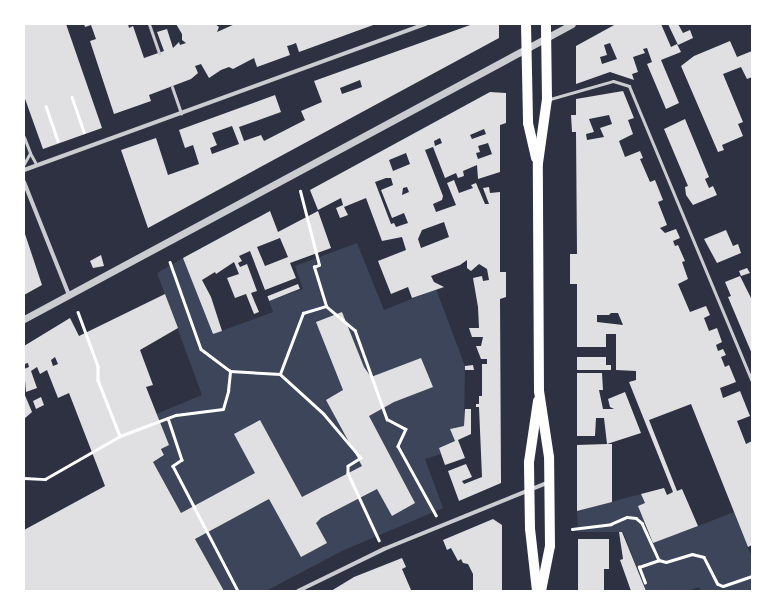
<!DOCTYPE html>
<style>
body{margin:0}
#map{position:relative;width:776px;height:615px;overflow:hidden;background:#2d3142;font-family:Lato,sans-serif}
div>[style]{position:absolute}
.green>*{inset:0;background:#3c4559}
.building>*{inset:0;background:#e0e0e3;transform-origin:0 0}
.path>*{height:2.5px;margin:-1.25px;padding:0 1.25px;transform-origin:1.25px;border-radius:1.25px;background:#fff}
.service>*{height:3px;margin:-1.5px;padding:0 1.5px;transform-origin:1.5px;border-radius:1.5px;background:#caccd0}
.minor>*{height:4px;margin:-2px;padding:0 2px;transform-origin:2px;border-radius:2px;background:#caccd0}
.tertiary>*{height:7px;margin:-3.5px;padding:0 3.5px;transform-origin:3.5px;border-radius:3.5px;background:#caccd0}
.primary>*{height:10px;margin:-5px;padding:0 5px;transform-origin:5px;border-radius:5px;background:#fff}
span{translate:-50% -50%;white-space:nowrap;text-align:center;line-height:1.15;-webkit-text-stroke:4px #fff;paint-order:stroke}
.frame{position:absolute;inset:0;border:25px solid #fff;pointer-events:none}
</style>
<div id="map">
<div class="green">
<i style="clip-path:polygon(357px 243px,384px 310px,436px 289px,465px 366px,464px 426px,450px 429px,455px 441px,439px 448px,441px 454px,425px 459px,443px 508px,342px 551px,266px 591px,224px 591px,153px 462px,164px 456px,156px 414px,202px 395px,157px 273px,183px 258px,213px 334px,273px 312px,269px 301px,303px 289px,295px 266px)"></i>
<i style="clip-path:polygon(641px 494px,652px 521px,680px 533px,734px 512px,752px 558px,752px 591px,701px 591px,699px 587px,688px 591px,646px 591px,623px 532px,578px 532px,577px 511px)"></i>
</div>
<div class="building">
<i style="clip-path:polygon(24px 24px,66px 24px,102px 128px,43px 149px,24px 96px)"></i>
<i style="clip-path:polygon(84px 24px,128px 24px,129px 28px,133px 26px,144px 58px,164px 51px,157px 32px,167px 29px,173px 48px,179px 42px,180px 45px,186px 43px,182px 40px,182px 34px,176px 24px,215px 24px,219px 27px,217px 32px,235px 24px,376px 24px,299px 52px,296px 43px,291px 45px,287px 46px,290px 55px,257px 67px,254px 58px,233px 69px,229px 67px,221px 70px,209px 78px,201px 64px,195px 66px,198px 73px,191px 79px,149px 95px,151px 101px,114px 114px,90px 41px,96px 39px,91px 25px,85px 27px)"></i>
<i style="clip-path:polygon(evenodd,473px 24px,499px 24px,499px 38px,148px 228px,121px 150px,156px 138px,168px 175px,199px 164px,193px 145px,185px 148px,179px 130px,275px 95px,281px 112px,239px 127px,244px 141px,261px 135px,264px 141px,305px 120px,301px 111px,322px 102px,314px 81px,473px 24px,360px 80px,362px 87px,342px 94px,340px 88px,360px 80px,473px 24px,232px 126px,239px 144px,212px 154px,210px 148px,217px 145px,212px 133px,232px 126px)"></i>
<i style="clip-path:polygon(evenodd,616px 24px,661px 24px,671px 47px,677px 44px,681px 52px,661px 60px,679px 103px,666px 109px,647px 64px,652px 62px,647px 48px,643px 49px,645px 53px,633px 57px,638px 72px,632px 74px,634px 80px,610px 72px,576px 84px,576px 46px,616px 24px,610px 43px,617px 59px,602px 64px,600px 57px,607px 55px,604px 45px,610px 43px)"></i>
<i style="clip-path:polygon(668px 24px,678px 24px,683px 33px,690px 30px,693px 38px,678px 45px)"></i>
<i style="clip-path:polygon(730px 41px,737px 57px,752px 51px,752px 77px,747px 79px,741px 67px,723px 74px,743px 122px,738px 124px,743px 136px,722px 145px,724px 150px,718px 152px,681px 66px,694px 56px)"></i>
<i style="clip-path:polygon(evenodd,623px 91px,634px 118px,628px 120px,633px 134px,619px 141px,625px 157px,640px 151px,643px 158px,640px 159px,650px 182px,655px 180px,663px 200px,658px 202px,667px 225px,660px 228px,665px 233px,676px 229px,680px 238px,673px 241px,675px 246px,678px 245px,685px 261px,682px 262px,688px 279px,678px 284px,690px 312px,706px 306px,710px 315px,704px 318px,709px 331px,717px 328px,722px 342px,716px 345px,718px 351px,723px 349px,726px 355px,721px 357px,725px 367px,729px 365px,736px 382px,720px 388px,723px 398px,740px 391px,750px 416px,737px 421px,746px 444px,752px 441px,752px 545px,748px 547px,691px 404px,649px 420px,677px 491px,682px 489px,698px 526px,653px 543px,638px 506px,645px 503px,641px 494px,664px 488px,667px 495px,673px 492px,629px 382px,636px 380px,636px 371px,616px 370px,616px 334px,606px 334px,606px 347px,577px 347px,577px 284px,570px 284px,570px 254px,577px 254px,576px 132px,572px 132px,571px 115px,576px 115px,576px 99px,623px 91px,609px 115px,612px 124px,600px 128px,604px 137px,587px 140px,586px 134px,594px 132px,589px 119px,609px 115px,623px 91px,611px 313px,618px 313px,623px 325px,597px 322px,597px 315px,609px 315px,611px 313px)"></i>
<i style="clip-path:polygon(evenodd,490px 92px,506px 93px,506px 123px,500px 125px,500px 172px,478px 179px,477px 165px,463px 171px,464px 176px,458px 178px,456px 173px,445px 178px,433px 147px,425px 150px,443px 196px,442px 200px,433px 204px,436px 212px,456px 205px,447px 183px,454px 180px,459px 193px,473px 188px,471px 185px,476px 183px,485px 204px,489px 204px,483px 188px,489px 187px,490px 193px,500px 192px,500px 272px,506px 272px,506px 297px,500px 299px,501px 483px,459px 501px,448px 471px,466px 464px,472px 477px,462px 481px,464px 484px,482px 477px,479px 407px,476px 407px,476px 404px,479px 404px,479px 396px,482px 396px,482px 364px,487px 364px,487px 359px,481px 359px,476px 346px,481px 346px,483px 337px,472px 337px,469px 328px,479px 328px,478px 307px,473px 278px,482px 276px,483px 281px,489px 280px,487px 269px,479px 264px,471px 271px,467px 268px,467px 260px,460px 265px,431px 276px,434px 282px,444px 287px,412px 298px,408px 287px,391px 294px,378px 261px,406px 250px,402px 237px,382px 241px,366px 198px,344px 207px,348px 215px,340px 218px,336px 208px,343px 205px,341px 198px,318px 210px,310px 190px,490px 92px,484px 129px,486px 134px,472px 139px,470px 135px,484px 129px,490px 92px,440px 138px,442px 143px,435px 146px,434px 141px,440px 138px,490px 92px,488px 143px,492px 154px,478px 159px,476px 153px,480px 152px,478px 146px,488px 143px,490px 92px,406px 153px,410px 164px,393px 171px,389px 160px,406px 153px,490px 92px,386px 178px,391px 178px,393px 185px,381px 190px,392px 218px,404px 213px,408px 223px,396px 227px,394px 223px,391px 224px,375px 182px,386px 178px,490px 92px,407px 187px,409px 192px,402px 195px,403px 188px,407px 187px,490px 92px,444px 222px,449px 237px,421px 248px,418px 239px,422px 230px,444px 222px)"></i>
<i style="clip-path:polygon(685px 119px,709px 177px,705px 179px,709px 188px,713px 186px,717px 195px,693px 205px,686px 195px,685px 187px,688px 186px,664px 129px)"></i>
<i style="clip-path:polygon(evenodd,270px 211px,278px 232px,318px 211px,331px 248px,290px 263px,296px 278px,265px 290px,250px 251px,239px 256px,242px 261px,238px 263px,240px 267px,247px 264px,257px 291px,251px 293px,259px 312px,254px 314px,246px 294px,235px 298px,227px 278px,239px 274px,234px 262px,216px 274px,215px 272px,202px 280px,211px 297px,222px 331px,213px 334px,183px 258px,270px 211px,280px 238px,288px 257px,265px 266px,257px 247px,280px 238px)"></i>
<i style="clip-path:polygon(726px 230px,733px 246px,738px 244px,741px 253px,717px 263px,704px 239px)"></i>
<i style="clip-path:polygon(24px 231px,42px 285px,24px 295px)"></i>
<i style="clip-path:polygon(101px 255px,104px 266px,93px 268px,90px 261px)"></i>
<i style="clip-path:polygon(747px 268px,750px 273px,741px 276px,739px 271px)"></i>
<i style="clip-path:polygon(740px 276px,752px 300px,752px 354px,728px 297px,731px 296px,725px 282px)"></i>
<i style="left:298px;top:284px;width:5px;height:33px;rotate:68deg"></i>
<i style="clip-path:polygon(evenodd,165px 294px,178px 328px,140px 350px,153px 385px,146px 387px,169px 445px,161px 449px,164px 455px,153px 462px,181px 513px,255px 473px,234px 434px,260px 420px,302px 497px,362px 466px,326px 400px,343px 390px,316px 322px,342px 312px,364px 367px,371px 377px,421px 358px,433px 387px,394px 402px,369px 416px,415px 503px,392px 516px,377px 489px,321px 518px,316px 523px,327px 543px,301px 557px,269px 499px,195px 539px,224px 591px,24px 591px,24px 530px,105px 486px,69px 393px,58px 398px,47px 370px,40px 374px,37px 367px,31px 371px,37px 388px,26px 392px,24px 369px,29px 367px,28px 363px,24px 364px,24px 346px,70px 318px,79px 336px,165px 294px,55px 357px,58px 364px,53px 366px,51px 360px,55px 357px)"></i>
<i style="clip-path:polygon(577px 357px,606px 357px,606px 365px,611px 365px,611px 370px,577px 370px)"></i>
<i style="clip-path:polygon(473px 365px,474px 370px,465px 370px,465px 366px)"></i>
<i style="clip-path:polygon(577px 373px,602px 373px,603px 390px,599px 390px,603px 409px,614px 409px,610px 407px,608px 399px,625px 392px,641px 433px,607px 444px,604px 418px,596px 418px,595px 436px,577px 436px)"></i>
<i style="clip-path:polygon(24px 393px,32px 412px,24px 419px)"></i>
<i style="clip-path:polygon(41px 397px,44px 405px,36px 409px,33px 401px)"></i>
<i style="clip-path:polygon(465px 409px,471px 409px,471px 434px,458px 440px,465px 458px,445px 465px,439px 448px,455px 441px,450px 429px,464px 426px)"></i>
<i style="clip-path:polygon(607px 444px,612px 444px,612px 502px,577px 511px,577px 445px)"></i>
<i style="clip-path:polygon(493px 519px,502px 525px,502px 591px,473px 591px,473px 574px,468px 564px,463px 563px,461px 559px,458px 561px,451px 548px,447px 550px,443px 540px)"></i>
<i style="clip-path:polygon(619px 532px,622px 532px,646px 591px,631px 591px,620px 560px,623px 559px)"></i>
<i style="clip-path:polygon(578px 539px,609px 539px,609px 569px,604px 569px,604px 591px,578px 591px)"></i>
<i style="clip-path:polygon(402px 558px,406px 567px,402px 569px,411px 590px,408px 591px,331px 591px,354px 577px)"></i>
</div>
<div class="path">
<i style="left:72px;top:97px;width:37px;rotate:71deg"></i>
<i style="left:46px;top:106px;width:37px;rotate:71deg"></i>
<i style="left:170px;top:262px;width:92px;rotate:70.4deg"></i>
<i style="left:201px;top:349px;width:36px;rotate:37deg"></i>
<i style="left:326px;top:306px;width:38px;rotate:40deg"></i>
<i style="left:355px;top:330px;width:95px;rotate:70.2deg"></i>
<i style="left:387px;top:419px;width:21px;rotate:28deg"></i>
<i style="left:406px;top:429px;width:19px;rotate:115deg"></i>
<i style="left:398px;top:446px;width:79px;rotate:61.2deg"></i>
<i style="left:78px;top:312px;width:58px;rotate:69.7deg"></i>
<i style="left:98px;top:366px;width:14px;rotate:90deg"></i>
<i style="left:98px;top:380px;width:60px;rotate:68.6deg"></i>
<i style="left:120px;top:436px;width:60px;rotate:-20.6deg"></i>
<i style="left:176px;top:415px;width:47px;rotate:-7.3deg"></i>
<i style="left:223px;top:409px;width:19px;rotate:-74deg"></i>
<i style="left:228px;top:391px;width:20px;rotate:-84deg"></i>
<i style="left:230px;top:371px;width:50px;rotate:3.4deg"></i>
<i style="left:280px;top:374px;width:59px;rotate:42.3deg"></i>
<i style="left:324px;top:414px;width:57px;rotate:49.9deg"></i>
<i style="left:361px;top:458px;width:15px;rotate:148deg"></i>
<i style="left:348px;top:466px;width:7px;rotate:90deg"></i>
<i style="left:348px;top:473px;width:74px;rotate:65.2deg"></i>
<i style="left:280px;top:374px;width:65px;rotate:-69.3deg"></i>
<i style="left:303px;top:313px;width:24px;rotate:-17deg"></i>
<i style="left:326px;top:306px;width:41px;rotate:-107.1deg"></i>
<i style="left:314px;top:267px;width:5px;rotate:-22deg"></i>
<i style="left:319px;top:265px;width:76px;rotate:-104.4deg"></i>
<i style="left:168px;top:418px;width:44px;rotate:71.6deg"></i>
<i style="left:182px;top:460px;width:11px;rotate:146deg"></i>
<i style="left:173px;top:466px;width:141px;rotate:62.5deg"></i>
<i style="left:24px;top:478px;width:21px;rotate:3deg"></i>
<i style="left:45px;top:479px;width:86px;rotate:-29.8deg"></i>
<i style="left:572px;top:529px;width:39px;rotate:-7deg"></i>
<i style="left:611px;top:524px;width:17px;rotate:-24deg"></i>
<i style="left:627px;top:517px;width:9px;rotate:6deg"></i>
<i style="left:636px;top:518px;width:8px;rotate:40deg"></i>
<i style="left:642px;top:523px;width:41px;rotate:65.3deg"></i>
<i style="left:659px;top:560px;width:7px;rotate:16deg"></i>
<i style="left:666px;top:562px;width:27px;rotate:-17deg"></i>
<i style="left:692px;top:554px;width:12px;rotate:14deg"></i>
<i style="left:704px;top:557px;width:30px;rotate:63deg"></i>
<i style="left:718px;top:584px;width:5px;rotate:22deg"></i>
<i style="left:723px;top:586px;width:31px;rotate:-19deg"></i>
<i style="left:645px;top:583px;width:17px;rotate:-111deg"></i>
<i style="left:639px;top:567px;width:21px;rotate:-19deg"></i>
</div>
<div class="service">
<i style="left:149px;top:24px;width:31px;rotate:71deg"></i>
<i style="left:172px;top:87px;width:28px;rotate:71deg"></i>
<i style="left:550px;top:99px;width:66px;rotate:-15.9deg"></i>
<i style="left:613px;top:81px;width:17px;rotate:17deg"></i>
<i style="left:629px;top:86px;width:320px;rotate:67.4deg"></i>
<i style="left:24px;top:137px;width:17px;rotate:69deg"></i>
<i style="left:30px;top:153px;width:13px;rotate:119deg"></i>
<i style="left:30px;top:153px;width:13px;rotate:61deg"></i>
</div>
<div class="minor">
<i style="left:24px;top:170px;width:428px;rotate:-20deg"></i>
<i style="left:24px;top:182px;width:122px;rotate:68.3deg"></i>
<i style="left:298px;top:591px;width:96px;rotate:-26deg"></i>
<i style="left:384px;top:549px;width:178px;rotate:-22.1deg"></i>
</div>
<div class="tertiary">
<i style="left:24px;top:319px;width:622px;rotate:-28.29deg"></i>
</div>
<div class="primary">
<i style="left:526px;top:24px;width:99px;rotate:88.8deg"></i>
<i style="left:528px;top:123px;width:36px;rotate:77deg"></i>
<i style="left:537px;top:591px;width:62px;rotate:-96.4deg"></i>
<i style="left:530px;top:529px;width:67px;rotate:-90.9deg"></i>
<i style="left:529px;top:462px;width:62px;rotate:-81.6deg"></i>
<i style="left:541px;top:591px;width:46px;rotate:-78.7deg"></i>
<i style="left:550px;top:546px;width:89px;rotate:-90.6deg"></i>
<i style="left:549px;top:457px;width:67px;rotate:-98.6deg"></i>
<i style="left:539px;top:391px;width:228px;rotate:-90.3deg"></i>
<i style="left:538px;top:163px;width:65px;rotate:-82deg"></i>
<i style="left:547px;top:99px;width:75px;rotate:-90.8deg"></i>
</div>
<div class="frame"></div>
</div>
